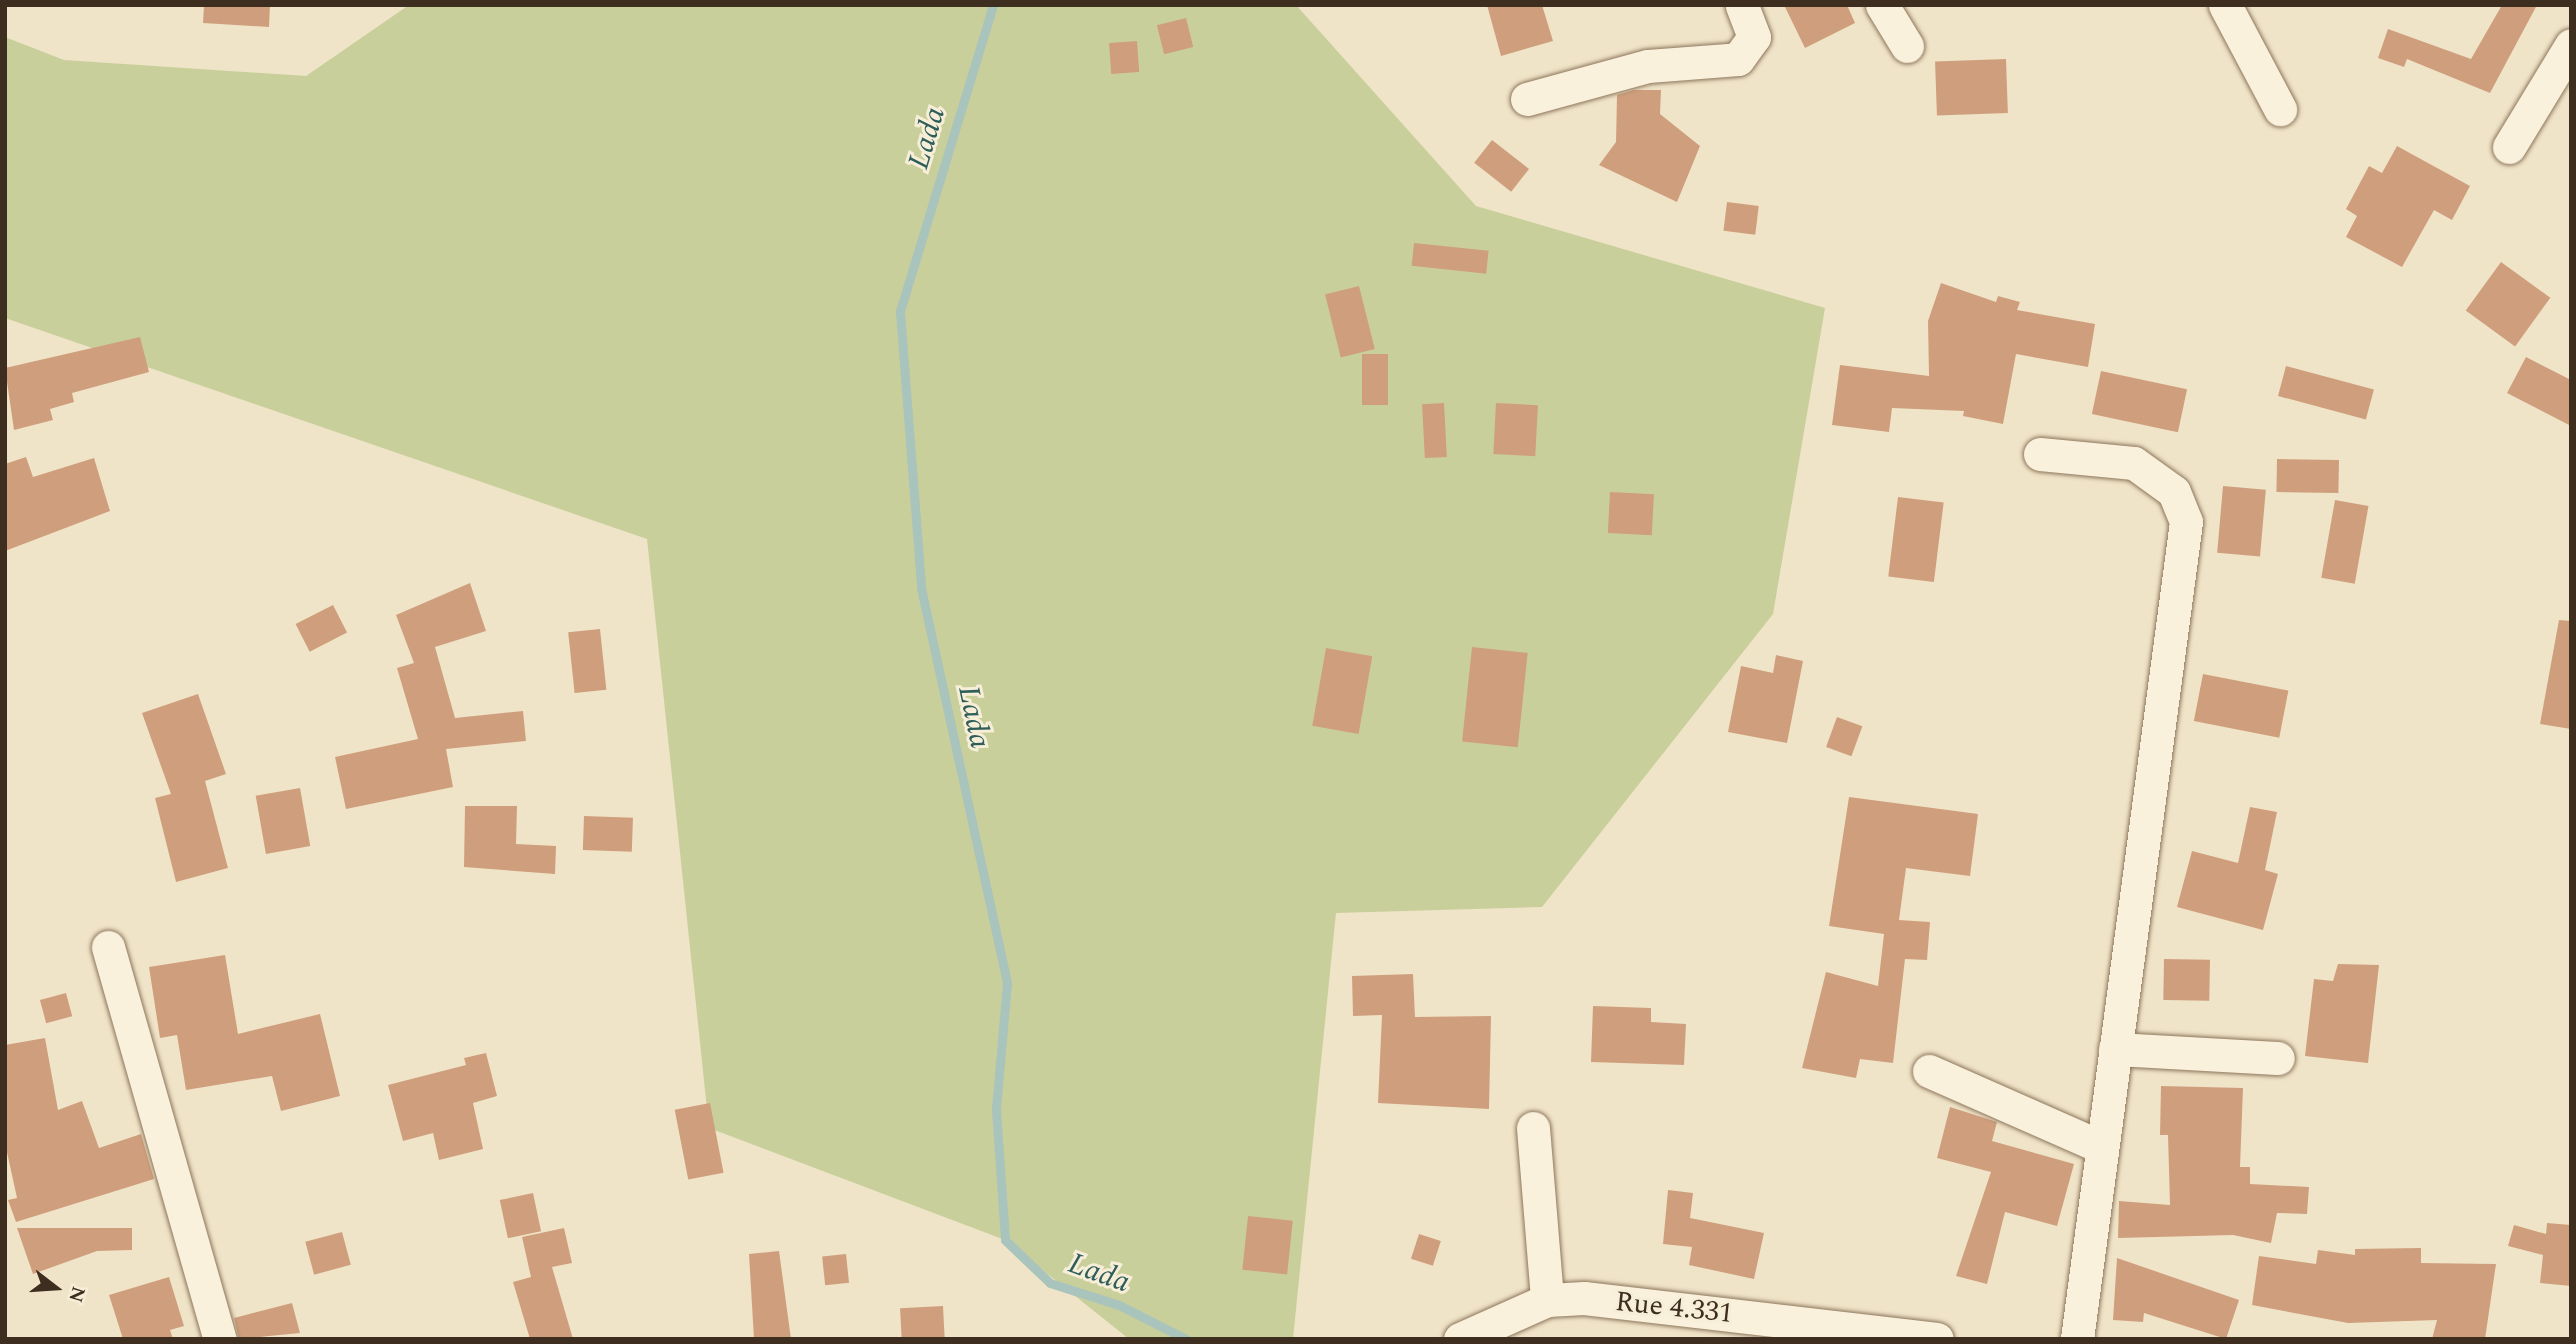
<!DOCTYPE html>
<style>
body{margin:0}
#map{position:relative;width:2576px;height:1344px;overflow:hidden;background:#f0e4c8;font-family:Spectral,serif}
div>[style]{position:absolute}
.green>*{inset:0;background:#c9cf9b}
.stream>*{height:9px;margin:-4.5px;padding:0 4.5px;transform-origin:4.5px;border-radius:4.5px;background:#a9c4bc}
.building>*{inset:0;background:#cf9f7d;transform-origin:0 0}
.roads{filter:drop-shadow(0 0 2px #8d765c) drop-shadow(0 0 2px #8d765c)}
.minor>*{height:33px;margin:-16.5px;padding:0 16.5px;transform-origin:16.5px;border-radius:16.5px;background:#faf1dc}
span{translate:-50% -50%;white-space:nowrap;text-align:center;line-height:1.15;-webkit-text-stroke:6px #f7eed8;paint-order:stroke}
.street-label{font-size:28px;color:#3d2e20}
.water-label{font-size:30px;color:#2f5d5a;font-style:italic}
.frame{position:absolute;inset:0;border:7px solid #3d2e20;pointer-events:none}
.north{position:absolute;left:21px;top:1253px;width:70px;height:70px;-webkit-text-stroke:5px #f7eed8;paint-order:stroke;rotate:107deg;font-size:19px;font-weight:700;line-height:28px;text-align:center;color:#3d2e20}
.north::after{content:'';display:block;margin:auto;width:24px;height:32px;background:#3d2e20;clip-path:polygon(50% 0,100% 100%,50% 72%,0 100%)}
</style>
<div id="map">
<div class="green">
<i style="clip-path:polygon(409px 5px,1296px 5px,1476px 206px,1825px 308px,1773px 614px,1542px 907px,1336px 913px,1293px 1339px,1129px 1339px,1005px 1240px,709px 1128px,647px 539px,5px 318px,5px 37px,64px 60px,306px 76px)"></i>
</div>
<div class="stream">
<i style="left:993px;top:5px;width:321px;rotate:106.9deg"></i>
<i style="left:900px;top:312px;width:277px;rotate:85.6deg"></i>
<i style="left:921px;top:588px;width:404px;rotate:77.7deg"></i>
<i style="left:1007px;top:983px;width:127px;rotate:95deg"></i>
<i style="left:996px;top:1110px;width:130px;rotate:86deg"></i>
<i style="left:1005px;top:1240px;width:62px;rotate:43.7deg"></i>
<i style="left:1050px;top:1283px;width:72px;rotate:17.7deg"></i>
<i style="left:1119px;top:1305px;width:75px;rotate:26.9deg"></i>
</div>
<div class="building">
<i style="clip-path:polygon(204px 5px,270px 5px,269px 27px,203px 23px)"></i>
<i style="clip-path:polygon(1487px 5px,1542px 5px,1553px 41px,1501px 56px)"></i>
<i style="clip-path:polygon(1784px 5px,1847px 5px,1855px 23px,1805px 48px)"></i>
<i style="clip-path:polygon(2502px 5px,2537px 5px,2490px 93px,2407px 59px,2404px 67px,2378px 58px,2388px 29px,2471px 59px)"></i>
<i style="left:1186px;top:18px;width:30px;height:30px;rotate:76deg"></i>
<i style="left:1137px;top:41px;width:31px;height:28px;rotate:86deg"></i>
<i style="left:2006px;top:59px;width:54px;height:71px;rotate:88deg"></i>
<i style="clip-path:polygon(1634px 90px,1661px 90px,1660px 114px,1700px 146px,1677px 202px,1599px 165px,1616px 142px,1617px 95px)"></i>
<i style="left:1492px;top:140px;width:47px;height:29px;rotate:38deg"></i>
<i style="clip-path:polygon(2397px 146px,2470px 186px,2452px 220px,2434px 210px,2402px 267px,2346px 237px,2357px 216px,2346px 209px,2369px 166px,2382px 173px)"></i>
<i style="left:1727px;top:202px;width:32px;height:29px;rotate:7deg"></i>
<i style="left:1414px;top:243px;width:75px;height:23px;rotate:6deg"></i>
<i style="left:2501px;top:262px;width:61px;height:60px;rotate:36deg"></i>
<i style="clip-path:polygon(1941px 283px,1996px 302px,1998px 296px,2020px 302px,2017px 310px,2095px 324px,2088px 367px,2016px 354px,2003px 424px,1963px 416px,1964px 411px,1892px 408px,1889px 432px,1832px 425px,1840px 365px,1929px 376px,1928px 321px)"></i>
<i style="left:1359px;top:286px;width:65px;height:35px;rotate:76deg"></i>
<i style="clip-path:polygon(140px 337px,149px 372px,72px 393px,74px 402px,50px 409px,53px 420px,14px 430px,5px 368px)"></i>
<i style="left:1388px;top:354px;width:51px;height:26px;rotate:90deg"></i>
<i style="clip-path:polygon(2526px 357px,2571px 380px,2571px 426px,2507px 393px)"></i>
<i style="left:2286px;top:366px;width:91px;height:31px;rotate:15deg"></i>
<i style="left:2101px;top:371px;width:88px;height:44px;rotate:12deg"></i>
<i style="left:1444px;top:403px;width:54px;height:22px;rotate:87deg"></i>
<i style="left:1496px;top:403px;width:42px;height:51px;rotate:3deg"></i>
<i style="clip-path:polygon(26px 457px,33px 477px,94px 458px,110px 511px,5px 551px,5px 464px)"></i>
<i style="left:2277px;top:459px;width:62px;height:33px;rotate:1deg"></i>
<i style="left:2223px;top:486px;width:43px;height:67px;rotate:5deg"></i>
<i style="left:1610px;top:492px;width:44px;height:41px;rotate:3deg"></i>
<i style="left:1898px;top:497px;width:46px;height:80px;rotate:7deg"></i>
<i style="left:2335px;top:500px;width:34px;height:79px;rotate:10deg"></i>
<i style="clip-path:polygon(470px 583px,486px 631px,435px 647px,455px 718px,523px 711px,526px 741px,446px 749px,453px 787px,346px 809px,335px 757px,418px 739px,397px 668px,414px 663px,396px 615px)"></i>
<i style="left:333px;top:605px;width:31px;height:42px;rotate:63deg"></i>
<i style="clip-path:polygon(2559px 620px,2571px 621px,2571px 729px,2540px 724px)"></i>
<i style="left:600px;top:629px;width:61px;height:32px;rotate:84deg"></i>
<i style="left:1472px;top:647px;width:56px;height:95px;rotate:6deg"></i>
<i style="left:1326px;top:648px;width:47px;height:79px;rotate:10deg"></i>
<i style="clip-path:polygon(1776px 655px,1803px 661px,1787px 743px,1728px 732px,1741px 666px,1773px 673px)"></i>
<i style="left:2203px;top:674px;width:87px;height:48px;rotate:11deg"></i>
<i style="clip-path:polygon(198px 694px,226px 774px,205px 781px,228px 868px,176px 882px,155px 798px,171px 794px,142px 713px)"></i>
<i style="left:1837px;top:717px;width:27px;height:32px;rotate:20deg"></i>
<i style="left:300px;top:788px;width:59px;height:45px;rotate:80deg"></i>
<i style="clip-path:polygon(1849px 797px,1978px 814px,1970px 876px,1906px 868px,1899px 920px,1930px 922px,1927px 960px,1905px 959px,1893px 1063px,1860px 1059px,1856px 1078px,1802px 1068px,1826px 972px,1878px 986px,1884px 934px,1829px 926px)"></i>
<i style="clip-path:polygon(465px 806px,517px 806px,516px 844px,556px 846px,555px 874px,464px 867px)"></i>
<i style="clip-path:polygon(2250px 807px,2277px 812px,2265px 870px,2278px 874px,2263px 930px,2177px 907px,2192px 851px,2238px 863px)"></i>
<i style="left:584px;top:816px;width:49px;height:34px;rotate:2deg"></i>
<i style="clip-path:polygon(225px 955px,238px 1034px,320px 1014px,340px 1096px,281px 1111px,272px 1076px,186px 1090px,177px 1035px,160px 1038px,149px 967px)"></i>
<i style="left:2164px;top:959px;width:46px;height:41px;rotate:1deg"></i>
<i style="clip-path:polygon(2338px 964px,2379px 965px,2368px 1063px,2305px 1056px,2314px 979px,2333px 981px)"></i>
<i style="clip-path:polygon(1413px 974px,1415px 1017px,1491px 1016px,1489px 1109px,1378px 1103px,1382px 1015px,1353px 1016px,1352px 976px)"></i>
<i style="left:66px;top:993px;width:24px;height:27px;rotate:75deg"></i>
<i style="clip-path:polygon(1593px 1006px,1651px 1008px,1651px 1022px,1686px 1024px,1684px 1065px,1591px 1062px)"></i>
<i style="clip-path:polygon(45px 1038px,58px 1110px,82px 1101px,99px 1148px,141px 1134px,154px 1179px,16px 1222px,8px 1200px,17px 1198px,5px 1143px,5px 1045px)"></i>
<i style="clip-path:polygon(486px 1053px,497px 1096px,473px 1103px,483px 1149px,439px 1160px,433px 1133px,403px 1141px,388px 1085px,466px 1065px,464px 1058px)"></i>
<i style="clip-path:polygon(2161px 1086px,2243px 1088px,2240px 1167px,2250px 1167px,2250px 1184px,2309px 1187px,2307px 1214px,2277px 1213px,2271px 1243px,2233px 1235px,2118px 1238px,2119px 1201px,2170px 1205px,2168px 1135px,2160px 1135px)"></i>
<i style="left:710px;top:1103px;width:71px;height:36px;rotate:79deg"></i>
<i style="clip-path:polygon(1950px 1107px,1997px 1122px,1992px 1141px,2074px 1164px,2057px 1226px,2005px 1212px,1987px 1284px,1956px 1276px,1991px 1172px,1937px 1158px)"></i>
<i style="clip-path:polygon(1668px 1190px,1693px 1193px,1690px 1218px,1764px 1233px,1754px 1279px,1689px 1265px,1692px 1247px,1663px 1244px)"></i>
<i style="left:533px;top:1193px;width:39px;height:34px;rotate:78deg"></i>
<i style="left:1248px;top:1216px;width:45px;height:54px;rotate:6deg"></i>
<i style="clip-path:polygon(2547px 1223px,2571px 1225px,2571px 1286px,2540px 1283px,2543px 1255px,2508px 1246px,2514px 1225px,2546px 1234px)"></i>
<i style="clip-path:polygon(17px 1228px,132px 1228px,132px 1250px,97px 1251px,33px 1274px)"></i>
<i style="clip-path:polygon(564px 1228px,572px 1263px,552px 1267px,573px 1339px,530px 1339px,513px 1282px,531px 1277px,522px 1237px)"></i>
<i style="left:342px;top:1232px;width:34px;height:38px;rotate:75deg"></i>
<i style="left:1419px;top:1234px;width:23px;height:26px;rotate:18deg"></i>
<i style="clip-path:polygon(2421px 1248px,2421px 1263px,2496px 1264px,2485px 1339px,2432px 1339px,2437px 1320px,2348px 1323px,2252px 1305px,2259px 1256px,2316px 1264px,2318px 1250px,2355px 1255px,2355px 1249px)"></i>
<i style="clip-path:polygon(779px 1251px,791px 1339px,754px 1339px,749px 1254px)"></i>
<i style="left:846px;top:1254px;width:29px;height:24px;rotate:84deg"></i>
<i style="clip-path:polygon(2117px 1258px,2239px 1300px,2226px 1339px,2144px 1313px,2143px 1322px,2113px 1320px)"></i>
<i style="clip-path:polygon(169px 1277px,184px 1326px,170px 1330px,173px 1339px,123px 1339px,109px 1295px)"></i>
<i style="clip-path:polygon(292px 1303px,300px 1333px,239px 1339px,234px 1318px)"></i>
<i style="left:943px;top:1306px;width:33px;height:43px;rotate:87deg"></i>
</div>
<div class="roads">
<div class="minor">
<i style="left:1882px;top:5px;width:48px;rotate:58.6deg"></i>
<i style="left:2225px;top:5px;width:118px;rotate:62.1deg"></i>
<i style="left:1527px;top:99px;width:125px;rotate:-15.3deg"></i>
<i style="left:1648px;top:66px;width:90px;rotate:-4.4deg"></i>
<i style="left:1738px;top:59px;width:27px;rotate:-54deg"></i>
<i style="left:1754px;top:37px;width:34px;rotate:-111deg"></i>
<i style="left:2509px;top:147px;width:119px;rotate:-58.7deg"></i>
<i style="left:2040px;top:454px;width:94px;rotate:5.5deg"></i>
<i style="left:2134px;top:463px;width:49px;rotate:35.9deg"></i>
<i style="left:2174px;top:492px;width:32px;rotate:68deg"></i>
<i style="left:2186px;top:522px;width:824px;rotate:97.6deg"></i>
<i style="left:108px;top:947px;width:408px;rotate:74.1deg"></i>
<i style="left:2115px;top:1049px;width:163px;rotate:3.2deg"></i>
<i style="left:1929px;top:1071px;width:188px;rotate:23.8deg"></i>
<i style="left:1533px;top:1128px;width:173px;rotate:85.3deg"></i>
<i style="left:1460px;top:1339px;width:95px;rotate:-24.1deg"></i>
<i style="left:1547px;top:1300px;width:37px;rotate:-3deg"></i>
<i style="left:1584px;top:1298px;width:355px;rotate:6.6deg"></i>
</div>
</div>
<div class="street-label">
<span style="left:1674px;top:1308px;rotate:6deg">Rue 4.331</span>
</div>
<div class="water-label">
<span style="left:927px;top:138px;rotate:-73deg">Lada</span>
<span style="left:974px;top:717px;rotate:78deg">Lada</span>
<span style="left:1099px;top:1273px;rotate:20deg">Lada</span>
</div>
<div class="frame"></div>
<div class="north">N</div>
</div>
